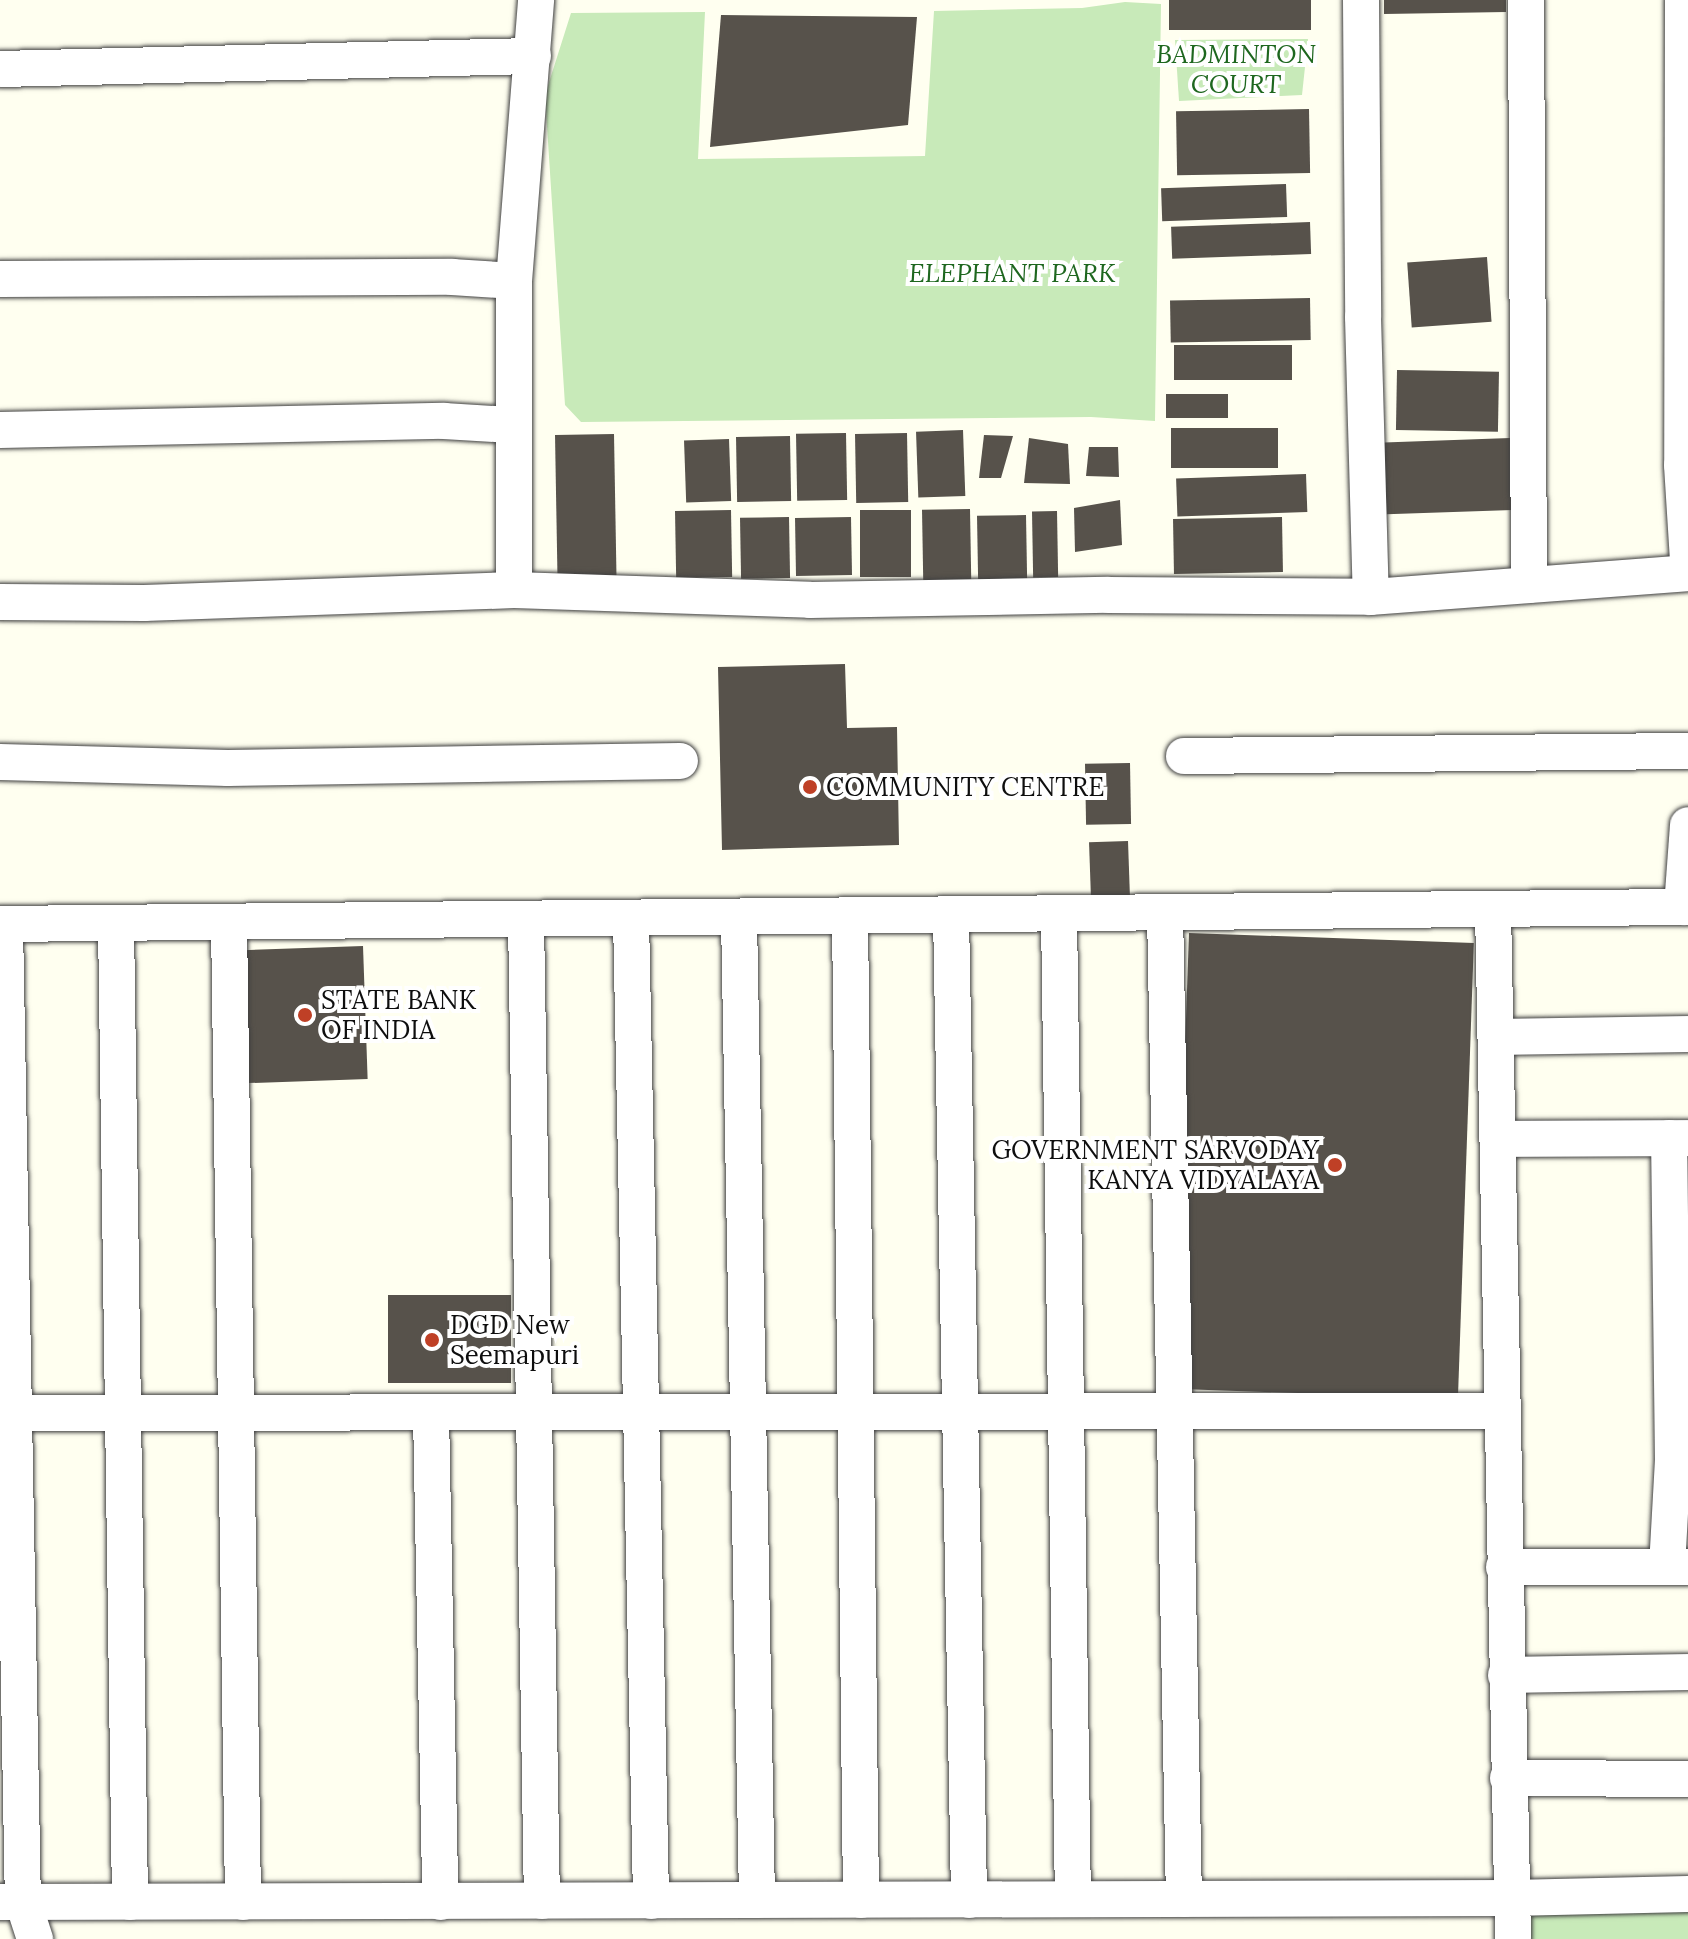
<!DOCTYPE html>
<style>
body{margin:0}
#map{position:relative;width:1688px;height:1939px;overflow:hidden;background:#fffff0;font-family:Lora,serif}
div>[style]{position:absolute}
.green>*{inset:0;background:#c8eab9;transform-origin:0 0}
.building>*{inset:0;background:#57524b;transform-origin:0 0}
.roads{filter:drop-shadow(0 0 2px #414141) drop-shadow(0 0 2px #414141)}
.street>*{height:36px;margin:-18px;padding:0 18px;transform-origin:18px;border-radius:18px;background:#fff}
.dots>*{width:22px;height:22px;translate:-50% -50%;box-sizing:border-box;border:4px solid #fff;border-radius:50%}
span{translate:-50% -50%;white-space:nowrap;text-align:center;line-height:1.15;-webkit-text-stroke:8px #fff;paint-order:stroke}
.park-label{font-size:26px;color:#1e671f;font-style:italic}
.poi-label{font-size:26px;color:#0e0e0e}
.left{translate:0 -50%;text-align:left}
.right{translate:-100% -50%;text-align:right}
</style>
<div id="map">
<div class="green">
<i style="clip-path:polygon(1125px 2px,1161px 4px,1155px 421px,1091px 417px,581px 422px,565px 405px,545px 95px,571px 13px,705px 12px,698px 159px,925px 156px,934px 11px,1082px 8px)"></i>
<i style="clip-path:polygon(1308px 39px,1302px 95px,1179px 101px,1175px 40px)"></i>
<i style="left:1688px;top:1906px;width:33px;height:167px;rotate:90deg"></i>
</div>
<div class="building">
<i style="left:1169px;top:0;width:142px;height:30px"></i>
<i style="clip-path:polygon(1384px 0,1506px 0,1506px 12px,1384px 14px)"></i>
<i style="clip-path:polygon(721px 15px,917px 17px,908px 125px,710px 147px)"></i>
<i style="left:1309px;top:109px;width:64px;height:133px;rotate:89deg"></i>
<i style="left:1286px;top:184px;width:33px;height:125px;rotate:88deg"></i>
<i style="left:1310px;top:222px;width:32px;height:139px;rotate:88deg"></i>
<i style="left:1487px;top:257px;width:65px;height:80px;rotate:86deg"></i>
<i style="left:1310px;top:298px;width:42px;height:140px;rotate:89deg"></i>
<i style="left:1292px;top:345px;width:35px;height:118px;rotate:90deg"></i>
<i style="left:1397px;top:370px;width:102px;height:60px;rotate:1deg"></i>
<i style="left:1228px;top:394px;width:24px;height:62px;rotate:90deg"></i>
<i style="left:1278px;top:428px;width:40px;height:107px;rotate:90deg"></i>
<i style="left:963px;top:430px;width:66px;height:47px;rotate:88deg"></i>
<i style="left:846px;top:433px;width:67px;height:50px;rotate:89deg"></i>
<i style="left:907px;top:433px;width:69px;height:52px;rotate:89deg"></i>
<i style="left:614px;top:434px;width:143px;height:59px;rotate:89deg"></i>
<i style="clip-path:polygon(984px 435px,1013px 436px,1001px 478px,979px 478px)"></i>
<i style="left:790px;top:436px;width:65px;height:54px;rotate:89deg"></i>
<i style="clip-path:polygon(1029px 438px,1068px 444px,1070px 484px,1024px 483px)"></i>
<i style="left:1510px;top:438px;width:72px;height:126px;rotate:88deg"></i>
<i style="left:729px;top:439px;width:62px;height:45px;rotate:88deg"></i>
<i style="clip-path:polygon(1089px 447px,1118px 447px,1119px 477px,1086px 476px)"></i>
<i style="left:1306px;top:474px;width:38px;height:130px;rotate:88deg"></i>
<i style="clip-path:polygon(1120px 500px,1122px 545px,1075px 552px,1074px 508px)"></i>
<i style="left:970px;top:509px;width:73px;height:48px;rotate:89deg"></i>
<i style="left:731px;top:510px;width:67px;height:56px;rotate:89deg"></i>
<i style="left:860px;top:510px;width:51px;height:67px"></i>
<i style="left:1057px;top:511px;width:66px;height:25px;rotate:89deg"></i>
<i style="left:1026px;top:515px;width:64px;height:49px;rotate:89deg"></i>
<i style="left:789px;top:517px;width:61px;height:49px;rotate:89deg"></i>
<i style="left:851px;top:517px;width:58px;height:56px;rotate:89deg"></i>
<i style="left:1282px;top:517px;width:55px;height:109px;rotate:89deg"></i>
<i style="clip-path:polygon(845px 664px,847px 728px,897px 727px,899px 845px,722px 850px,718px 667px)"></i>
<i style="left:1130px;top:763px;width:61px;height:45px;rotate:89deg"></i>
<i style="left:1128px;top:841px;width:56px;height:39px;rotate:88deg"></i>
<i style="left:1189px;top:933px;width:285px;height:456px;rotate:2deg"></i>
<i style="left:363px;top:946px;width:133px;height:120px;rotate:88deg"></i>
<i style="left:388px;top:1295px;width:123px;height:88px"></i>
</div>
<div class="roads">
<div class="street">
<i style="left:1361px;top:0;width:317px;rotate:89.6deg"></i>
<i style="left:1363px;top:317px;width:280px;rotate:88.4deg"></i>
<i style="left:1526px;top:0;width:585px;rotate:89.71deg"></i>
<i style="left:1683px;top:0;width:465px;rotate:90.1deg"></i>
<i style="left:1682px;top:465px;width:95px;rotate:86.4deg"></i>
<i style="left:0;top:69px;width:533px;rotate:-1.4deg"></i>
<i style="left:0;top:279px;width:452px;rotate:-0.3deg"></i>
<i style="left:452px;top:277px;width:62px;rotate:3.7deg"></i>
<i style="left:0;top:430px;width:444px;rotate:-1.2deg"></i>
<i style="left:444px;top:421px;width:68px;rotate:3.4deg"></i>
<i style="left:514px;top:590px;width:309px;rotate:-90deg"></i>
<i style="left:514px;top:281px;width:282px;rotate:-85.5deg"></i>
<i style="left:0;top:602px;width:144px;rotate:0.4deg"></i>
<i style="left:144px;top:603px;width:370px;rotate:-2deg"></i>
<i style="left:514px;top:590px;width:296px;rotate:1.9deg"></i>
<i style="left:810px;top:600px;width:298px;rotate:-1deg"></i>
<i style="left:1108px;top:595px;width:263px;rotate:0.4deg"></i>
<i style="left:1371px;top:597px;width:318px;rotate:-4.3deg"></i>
<i style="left:1184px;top:756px;width:504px;rotate:-0.57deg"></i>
<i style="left:0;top:762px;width:228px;rotate:1.5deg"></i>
<i style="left:228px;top:768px;width:452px;rotate:-0.9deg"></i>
<i style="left:1682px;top:907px;width:82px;rotate:-85.8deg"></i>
<i style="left:1493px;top:909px;width:1030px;rotate:88.89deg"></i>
<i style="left:1165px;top:912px;width:987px;rotate:88.9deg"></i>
<i style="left:951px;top:914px;width:986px;rotate:88.95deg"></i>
<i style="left:1059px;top:914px;width:985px;rotate:89.19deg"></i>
<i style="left:850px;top:915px;width:985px;rotate:89.36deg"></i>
<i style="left:739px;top:917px;width:983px;rotate:88.95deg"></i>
<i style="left:631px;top:918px;width:983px;rotate:88.83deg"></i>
<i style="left:526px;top:919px;width:982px;rotate:89.07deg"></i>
<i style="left:229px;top:922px;width:980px;rotate:89.18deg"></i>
<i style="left:116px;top:923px;width:979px;rotate:89.18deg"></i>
<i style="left:0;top:924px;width:1688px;rotate:-0.58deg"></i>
<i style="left:5px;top:924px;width:978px;rotate:88.95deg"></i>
<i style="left:23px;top:1902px;width:39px;rotate:72deg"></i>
<i style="left:1496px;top:1037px;width:192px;rotate:-0.9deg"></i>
<i style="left:1498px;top:1139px;width:190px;rotate:-0.3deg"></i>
<i style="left:0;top:1413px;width:1502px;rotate:-0.08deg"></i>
<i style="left:431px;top:1413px;width:489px;rotate:88.9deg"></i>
<i style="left:1504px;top:1567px;width:184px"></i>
<i style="left:1667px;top:1567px;width:106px;rotate:-86.8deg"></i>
<i style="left:1673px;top:1461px;width:323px;rotate:-90.7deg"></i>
<i style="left:1506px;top:1675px;width:182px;rotate:-0.9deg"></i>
<i style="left:1508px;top:1778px;width:180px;rotate:0.3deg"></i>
<i style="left:0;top:1902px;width:1510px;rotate:-0.15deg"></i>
<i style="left:1510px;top:1898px;width:178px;rotate:-1.3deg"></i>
</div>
</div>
<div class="dots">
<i style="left:810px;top:787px;background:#bf4026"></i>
<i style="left:305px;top:1015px;background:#bf4026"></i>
<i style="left:1335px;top:1165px;background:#bf4026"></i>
<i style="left:432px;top:1340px;background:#bf4026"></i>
</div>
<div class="park-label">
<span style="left:1236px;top:69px">BADMINTON<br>COURT</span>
<span style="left:1012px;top:273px">ELEPHANT PARK</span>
</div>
<div class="poi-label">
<span class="left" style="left:826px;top:787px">COMMUNITY CENTRE</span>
<span class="left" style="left:321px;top:1015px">STATE BANK<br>OF INDIA</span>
<span class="right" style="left:1319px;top:1165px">GOVERNMENT SARVODAY<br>KANYA VIDYALAYA</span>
<span class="left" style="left:450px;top:1340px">DGD New<br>Seemapuri</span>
</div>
</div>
